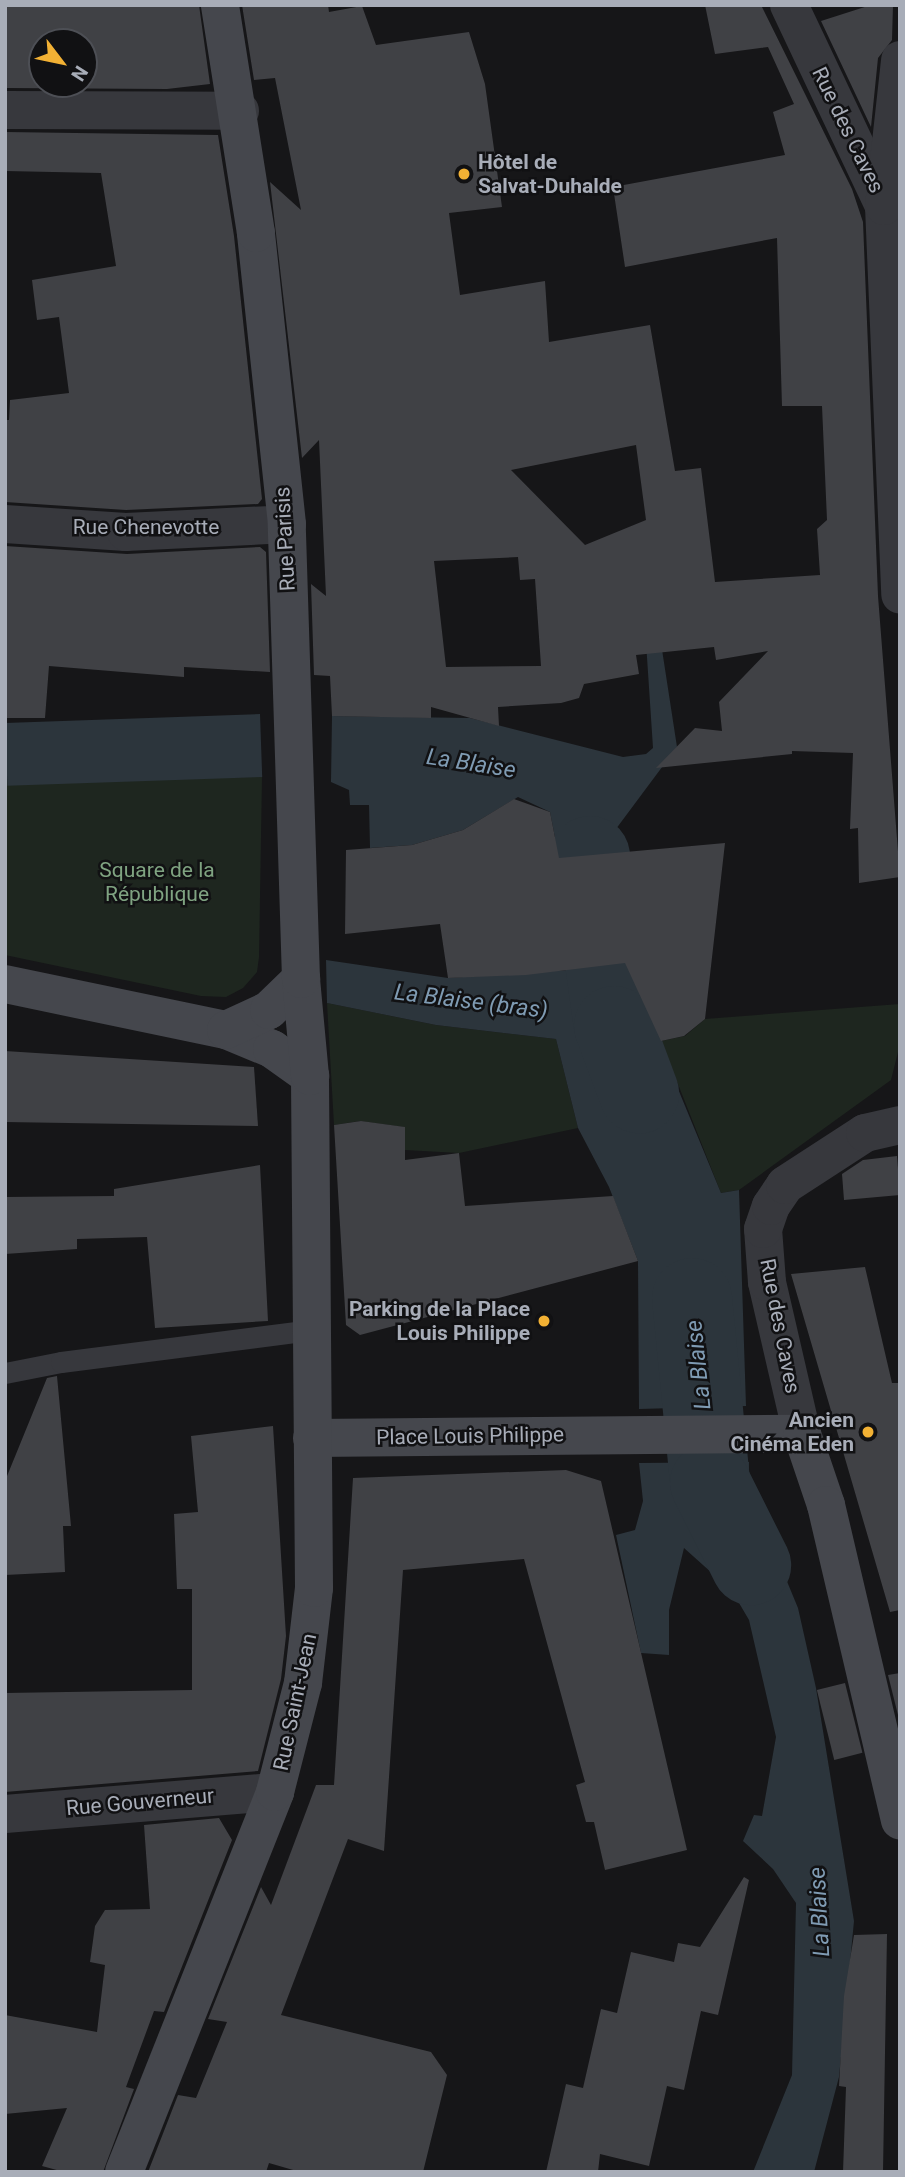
<!DOCTYPE html>
<meta charset="utf-8">
<style>
body{margin:0}
#map{position:relative;width:905px;height:2177px;overflow:hidden;background:#161618;font-family:Roboto,sans-serif}
div>[style]{position:absolute}
.green>*{inset:0;background:#1e261f}
.water>*{inset:0;background:#2c353c;transform-origin:0 0}
.river>*{height:80px;margin:-40px;padding:0 40px;transform-origin:40px;border-radius:40px;background:#2c353c}
.building>*{inset:0;background:#404145;transform-origin:0 0}
.lane>*{height:21px;margin:-10.5px;padding:0 10.5px;transform-origin:10.5px;border-radius:10.5px;background:#37383d}
.street>*{height:38px;margin:-19px;padding:0 19px;transform-origin:19px;border-radius:19px;background:#37383d}
.secondary>*{height:38px;margin:-19px;padding:0 19px;transform-origin:19px;border-radius:19px;background:#45474d}
.dots>*{width:19px;height:19px;translate:-50% -50%;box-sizing:border-box;border:4px solid #111113;border-radius:50%}
span{translate:-50% -50%;white-space:nowrap;text-align:center;line-height:1.15;-webkit-text-stroke:5px #111113;paint-order:stroke}
.street-label{font-size:21px;color:#a8adb8}
.poi-label{font-size:21px;color:#a8adb8;font-weight:700}
.left{translate:0 -50%;text-align:left}
.right{translate:-100% -50%;text-align:right}
.park-label{font-size:21px;color:#7fa381}
.water-label{font-size:23px;color:#7f9bb3;font-style:italic}
.frame{position:absolute;inset:0;border:7px solid #a8adb8;pointer-events:none}
.north{position:absolute;left:28px;top:28px;width:70px;height:70px;box-sizing:border-box;background:#111113;border:2px solid #4d4f55;border-radius:50%;rotate:122deg;font-size:19px;font-weight:700;line-height:28px;text-align:center;color:#a8adb8}
.north::after{content:'';display:block;margin:auto;width:24px;height:32px;background:#f2b134;clip-path:polygon(50% 0,100% 100%,50% 72%,0 100%)}
</style>
<div id="map">
<div class="green">
<i style="clip-path:polygon(262px 777px,259px 957px,257px 972px,243px 988px,226px 997px,201px 996px,5px 955px,5px 780px)"></i>
<i style="clip-path:polygon(327px 1003px,436px 1025px,556px 1039px,578px 1128px,459px 1153px,405px 1150px,404px 1127px,360px 1121px,334px 1125px)"></i>
<i style="clip-path:polygon(900px 1004px,900px 1044px,891px 1080px,739px 1190px,721px 1193px,661px 1041px,685px 1036px,705px 1019px)"></i>
</div>
<div class="water">
<i style="clip-path:polygon(644px 612px,659px 630px,677px 747px,607px 841px,608px 854px,559px 858px,550px 812px,518px 797px,463px 830px,412px 845px,370px 848px,369px 805px,350px 805px,349px 790px,331px 782px,332px 716px,470px 718px,623px 757px,646px 754px,653px 748px)"></i>
<i style="left:260px;top:714px;width:63px;height:255px;rotate:88deg"></i>
<i style="clip-path:polygon(326px 960px,448px 978px,569px 970px,572px 985px,579px 982px,638px 992px,721px 1193px,739px 1190px,746px 1406px,639px 1409px,638px 1261px,609px 1187px,578px 1128px,556px 1039px,436px 1025px,327px 1003px)"></i>
<i style="clip-path:polygon(749px 1462px,748px 1487px,798px 1608px,816px 1688px,854px 1921px,839px 2077px,814px 2172px,753px 2172px,792px 2075px,796px 1903px,773px 1869px,743px 1841px,754px 1815px,762px 1816px,776px 1737px,749px 1620px,732px 1591px,684px 1548px,669px 1610px,669px 1655px,641px 1653px,616px 1535px,635px 1530px,643px 1501px,639px 1463px)"></i>
</div>
<div class="river">
<i style="left:590px;top:856px;width:172px;rotate:82deg"></i>
<i style="left:614px;top:1026px;width:72px;rotate:69.5deg"></i>
<i style="left:692px;top:1298px;width:186px;rotate:84.4deg"></i>
<i style="left:710px;top:1483px;width:92px;rotate:63.4deg"></i>
</div>
<div class="building">
<i style="clip-path:polygon(evenodd,5px 5px,199px 5px,210px 84px,167px 89px,5px 88px,5px 5px,42px 42px,84px 42px,84px 84px,42px 84px,42px 42px)"></i>
<i style="clip-path:polygon(evenodd,242px 5px,328px 5px,329px 12px,362px 6px,376px 45px,469px 32px,485px 84px,502px 207px,449px 213px,460px 295px,545px 281px,549px 342px,650px 325px,675px 471px,701px 468px,715px 582px,820px 575px,817px 529px,827px 520px,822px 406px,782px 406px,777px 238px,625px 267px,613px 187px,785px 155px,773px 112px,794px 104px,768px 47px,715px 54px,705px 5px,761px 5px,852px 189px,863px 222px,878px 596px,900px 877px,859px 883px,858px 828px,850px 829px,853px 753px,792px 751px,792px 754px,656px 768px,695px 728px,722px 731px,719px 702px,768px 651px,716px 660px,714px 647px,636px 655px,639px 674px,584px 684px,579px 698px,561px 703px,498px 707px,499px 726px,431px 707px,431px 718px,332px 716px,330px 676px,314px 675px,311px 584px,326px 596px,319px 440px,302px 458px,270px 182px,301px 210px,275px 78px,254px 80px,242px 5px,636px 445px,646px 520px,585px 545px,511px 470px,636px 445px,242px 5px,518px 557px,520px 580px,535px 579px,541px 666px,446px 667px,434px 561px,518px 557px)"></i>
<i style="clip-path:polygon(871px 5px,893px 5px,892px 40px,878px 58px,871px 127px,821px 21px)"></i>
<i style="clip-path:polygon(5px 132px,218px 135px,234px 236px,262px 499px,258px 504px,126px 510px,5px 502px,5px 420px,9px 420px,10px 400px,69px 393px,59px 317px,37px 320px,32px 280px,116px 266px,101px 173px,5px 171px)"></i>
<i style="clip-path:polygon(5px 546px,127px 554px,260px 547px,266px 552px,270px 672px,184px 667px,184px 677px,49px 666px,45px 718px,5px 718px)"></i>
<i style="clip-path:polygon(514px 799px,550px 812px,559px 858px,725px 843px,705px 1019px,684px 1036px,661px 1041px,625px 963px,526px 975px,448px 978px,440px 924px,345px 934px,346px 850px,412px 845px,463px 830px)"></i>
<i style="clip-path:polygon(5px 1051px,254px 1067px,258px 1126px,5px 1122px)"></i>
<i style="clip-path:polygon(361px 1121px,405px 1127px,405px 1160px,459px 1153px,465px 1206px,613px 1196px,638px 1261px,360px 1335px,346px 1325px,334px 1125px)"></i>
<i style="clip-path:polygon(897px 1156px,900px 1195px,844px 1200px,842px 1174px,863px 1160px)"></i>
<i style="clip-path:polygon(260px 1165px,268px 1321px,155px 1328px,147px 1237px,77px 1239px,77px 1249px,5px 1254px,5px 1197px,114px 1196px,114px 1189px)"></i>
<i style="clip-path:polygon(865px 1267px,892px 1383px,900px 1383px,900px 1610px,890px 1612px,791px 1274px)"></i>
<i style="clip-path:polygon(57px 1376px,71px 1526px,63px 1526px,65px 1572px,5px 1575px,5px 1481px,47px 1378px)"></i>
<i style="clip-path:polygon(273px 1426px,286px 1636px,281px 1679px,258px 1771px,5px 1792px,5px 1693px,192px 1690px,192px 1589px,177px 1589px,174px 1514px,198px 1512px,191px 1436px)"></i>
<i style="clip-path:polygon(566px 1470px,601px 1481px,687px 1850px,605px 1870px,594px 1822px,586px 1822px,576px 1785px,585px 1782px,524px 1559px,403px 1570px,384px 1851px,348px 1839px,281px 2015px,431px 2052px,447px 2075px,423px 2172px,300px 2172px,269px 2163px,266px 2172px,148px 2172px,178px 2095px,196px 2098px,227px 2022px,208px 2019px,261px 1887px,271px 1905px,316px 1785px,334px 1785px,353px 1478px)"></i>
<i style="clip-path:polygon(900px 1673px,900px 1723px,888px 1675px)"></i>
<i style="left:845px;top:1683px;width:72px;height:29px;rotate:76deg"></i>
<i style="clip-path:polygon(219px 1818px,232px 1840px,164px 2012px,154px 2011px,126px 2087px,134px 2089px,103px 2172px,64px 2172px,42px 2166px,67px 2108px,5px 2114px,5px 2015px,97px 2032px,105px 1965px,90px 1962px,95px 1926px,105px 1910px,150px 1909px,144px 1825px)"></i>
<i style="clip-path:polygon(744px 1877px,749px 1880px,718px 2015px,701px 2011px,684px 2090px,667px 2086px,649px 2166px,600px 2154px,598px 2172px,546px 2172px,566px 2084px,583px 2088px,601px 2009px,617px 2013px,631px 1952px,674px 1962px,678px 1943px,700px 1947px)"></i>
<i style="clip-path:polygon(887px 1934px,883px 2172px,843px 2172px,846px 2087px,839px 2086px,844px 1996px,854px 1935px)"></i>
</div>
<div class="lane">
<i style="left:5px;top:1373px;width:57px;rotate:-11.1deg"></i>
<i style="left:61px;top:1362px;width:253px;rotate:-7.3deg"></i>
</div>
<div class="street">
<i style="left:789px;top:5px;width:222px;rotate:64.7deg"></i>
<i style="left:884px;top:206px;width:389px;rotate:87.6deg"></i>
<i style="left:5px;top:110px;width:235px;rotate:0.2deg"></i>
<i style="left:884px;top:206px;width:147px;rotate:-83.7deg"></i>
<i style="left:5px;top:524px;width:121px;rotate:3.8deg"></i>
<i style="left:126px;top:532px;width:161px;rotate:-2.8deg"></i>
<i style="left:802px;top:1434px;width:156px;rotate:-103deg"></i>
<i style="left:767px;top:1282px;width:53px;rotate:-94.3deg"></i>
<i style="left:763px;top:1229px;width:24px;rotate:-71deg"></i>
<i style="left:771px;top:1206px;width:25px;rotate:-56deg"></i>
<i style="left:785px;top:1185px;width:95px;rotate:-33deg"></i>
<i style="left:865px;top:1133px;width:36px;rotate:-13deg"></i>
<i style="left:5px;top:1814px;width:271px;rotate:-4.7deg"></i>
</div>
<div class="secondary">
<i style="left:5px;top:984px;width:226px;rotate:11.8deg"></i>
<i style="left:226px;top:1030px;width:50px;rotate:22.4deg"></i>
<i style="left:272px;top:1049px;width:47px;rotate:35.4deg"></i>
<i style="left:226px;top:1030px;width:47px;rotate:-24.9deg"></i>
<i style="left:269px;top:1010px;width:45px;rotate:-44.1deg"></i>
<i style="left:312px;top:1438px;width:490px;rotate:-0.5deg"></i>
<i style="left:802px;top:1434px;width:75px;rotate:71.3deg"></i>
<i style="left:826px;top:1505px;width:324px;rotate:76.8deg"></i>
<i style="left:124px;top:2172px;width:409px;rotate:-68.3deg"></i>
<i style="left:275px;top:1792px;width:113px;rotate:-75.6deg"></i>
<i style="left:303px;top:1683px;width:96px;rotate:-83.4deg"></i>
<i style="left:314px;top:1588px;width:512px;rotate:-90.45deg"></i>
<i style="left:310px;top:1076px;width:97px;rotate:-95.3deg"></i>
<i style="left:301px;top:979px;width:455px;rotate:-91.8deg"></i>
<i style="left:287px;top:524px;width:293px;rotate:-96.1deg"></i>
<i style="left:256px;top:233px;width:231px;rotate:-99deg"></i>
</div>
<div class="dots">
<i style="left:464px;top:174px;background:#f2b134"></i>
<i style="left:544px;top:1321px;background:#f2b134"></i>
<i style="left:868px;top:1432px;background:#f2b134"></i>
</div>
<div class="street-label">
<span style="left:848px;top:130px;rotate:64deg">Rue des Caves</span>
<span style="left:146px;top:527px">Rue Chenevotte</span>
<span style="left:285px;top:539px;rotate:-93deg">Rue Parisis</span>
<span style="left:780px;top:1326px;rotate:79deg">Rue des Caves</span>
<span style="left:470px;top:1436px;rotate:-1deg">Place Louis Philippe</span>
<span style="left:295px;top:1702px;rotate:-78deg">Rue Saint-Jean</span>
<span style="left:140px;top:1802px;rotate:-5deg">Rue Gouverneur</span>
</div>
<div class="poi-label">
<span class="left" style="left:478px;top:174px">Hôtel de<br>Salvat-Duhalde</span>
<span class="right" style="left:530px;top:1321px">Parking de la Place<br>Louis Philippe</span>
<span class="right" style="left:854px;top:1432px">Ancien<br>Cinéma Eden</span>
</div>
<div class="park-label">
<span style="left:157px;top:882px">Square de la<br>République</span>
</div>
<div class="water-label">
<span style="left:471px;top:764px;rotate:9deg">La Blaise</span>
<span style="left:471px;top:1002px;rotate:7deg">La Blaise (bras)</span>
<span style="left:699px;top:1365px;rotate:-96deg">La Blaise</span>
<span style="left:820px;top:1912px;rotate:-93deg">La Blaise</span>
</div>
<div class="frame"></div>
<div class="north">N</div>
</div>
